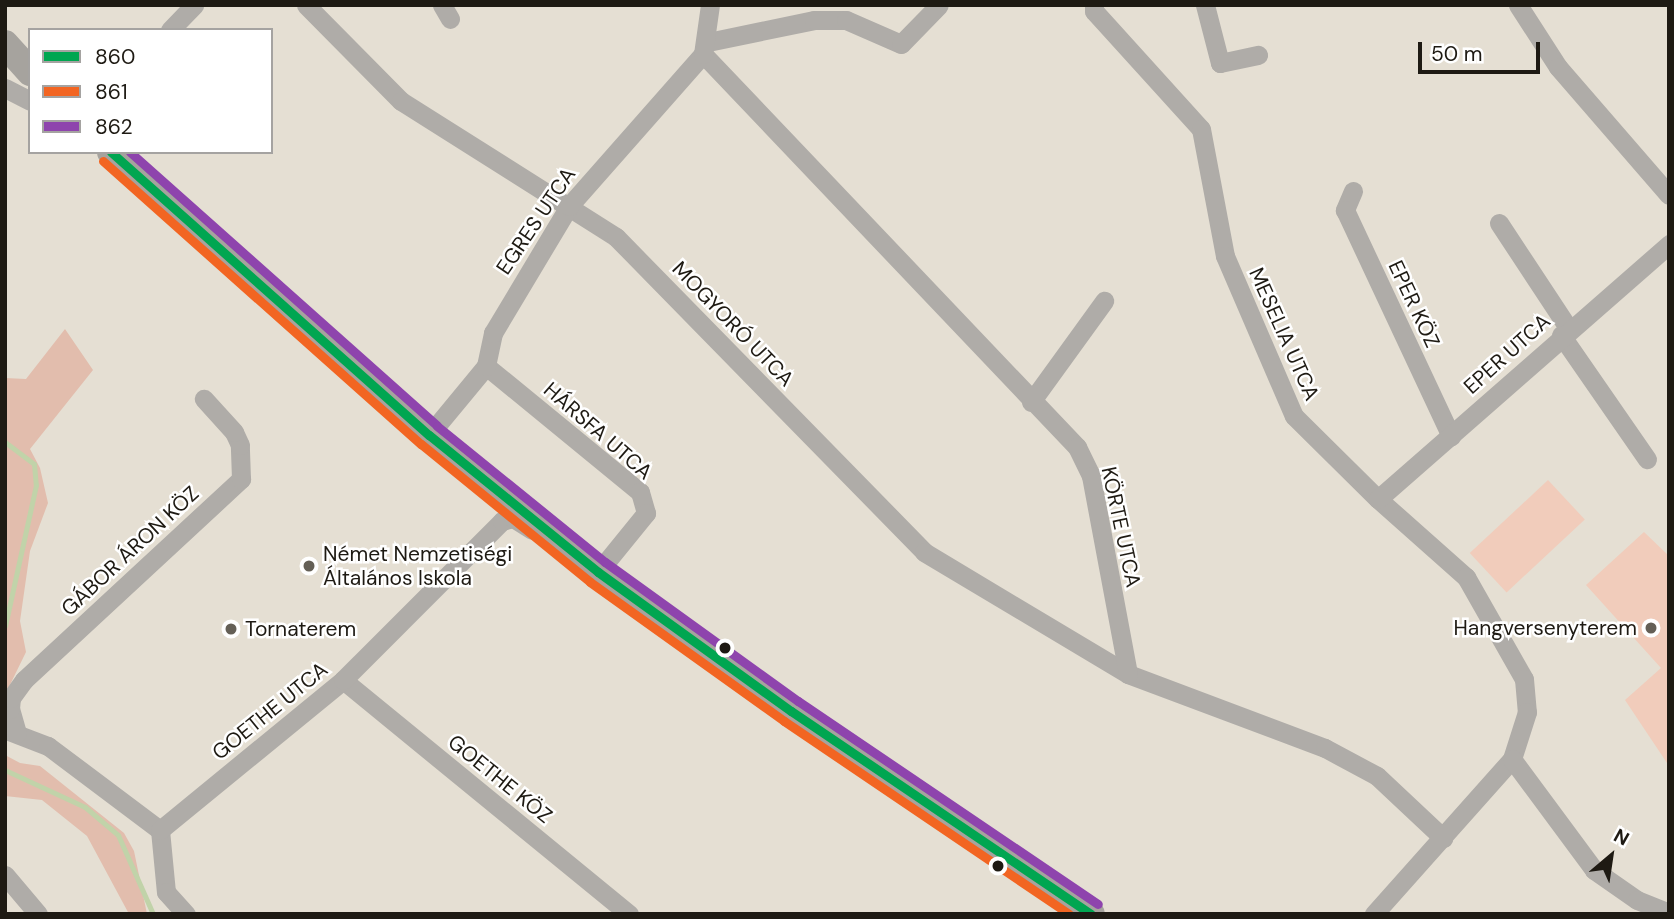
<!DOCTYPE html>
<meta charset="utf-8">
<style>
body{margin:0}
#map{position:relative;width:1674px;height:919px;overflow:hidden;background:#e5dfd3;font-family:"DM Sans",sans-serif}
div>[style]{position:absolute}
.green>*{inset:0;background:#f1ccbb;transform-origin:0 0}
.forest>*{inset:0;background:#e2bdad}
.stream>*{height:5px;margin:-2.5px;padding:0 2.5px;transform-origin:2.5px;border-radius:2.5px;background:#c1d3a9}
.street>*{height:19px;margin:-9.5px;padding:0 9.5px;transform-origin:9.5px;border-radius:9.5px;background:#afaca8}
.secondary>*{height:28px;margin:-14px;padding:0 14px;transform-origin:14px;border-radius:14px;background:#a6a39e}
.bus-1>*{height:9px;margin:-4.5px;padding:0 4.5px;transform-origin:4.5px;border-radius:4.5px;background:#00a651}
.bus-2>*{height:9px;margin:-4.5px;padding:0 4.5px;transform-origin:4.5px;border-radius:4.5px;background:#f26522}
.bus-3>*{height:9px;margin:-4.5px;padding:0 4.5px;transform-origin:4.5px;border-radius:4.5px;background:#8e44ad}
.dots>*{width:19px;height:19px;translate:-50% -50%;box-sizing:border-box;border:4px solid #fff;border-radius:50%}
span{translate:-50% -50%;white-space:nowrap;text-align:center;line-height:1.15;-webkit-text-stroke:5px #fff;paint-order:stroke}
.street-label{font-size:21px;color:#1e1a13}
.poi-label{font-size:21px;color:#1e1a13}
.left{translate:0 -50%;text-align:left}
.right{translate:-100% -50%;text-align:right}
.frame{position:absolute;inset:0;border:7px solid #1e1a13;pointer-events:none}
.legend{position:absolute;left:28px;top:28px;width:245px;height:126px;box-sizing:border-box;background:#fff;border:2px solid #a5a3a1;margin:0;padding:9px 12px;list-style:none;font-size:21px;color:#1e1a13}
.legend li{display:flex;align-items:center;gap:14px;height:35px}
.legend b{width:35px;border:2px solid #a5a3a1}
.north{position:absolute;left:1576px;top:821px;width:70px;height:70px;-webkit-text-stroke:5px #fff;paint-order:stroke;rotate:29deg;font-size:19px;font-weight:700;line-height:28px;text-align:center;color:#1e1a13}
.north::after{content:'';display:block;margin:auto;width:24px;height:32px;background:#1e1a13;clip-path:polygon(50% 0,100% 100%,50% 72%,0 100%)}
.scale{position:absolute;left:1418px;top:42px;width:122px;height:32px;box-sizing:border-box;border:4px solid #1e1a13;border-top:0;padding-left:9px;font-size:21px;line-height:24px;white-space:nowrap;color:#1e1a13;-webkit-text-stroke:5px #fff;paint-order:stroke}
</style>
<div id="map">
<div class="green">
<i style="left:1548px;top:480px;width:54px;height:107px;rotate:47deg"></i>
<i style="clip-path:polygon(1644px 532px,1669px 556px,1669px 766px,1625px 700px,1661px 668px,1586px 585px)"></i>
</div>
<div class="forest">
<i style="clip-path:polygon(65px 329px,93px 370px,30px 449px,40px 468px,48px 503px,30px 551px,20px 621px,26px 652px,5px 695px,5px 378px,26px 379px)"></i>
<i style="clip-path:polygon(5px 755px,20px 763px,40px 766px,124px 833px,134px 851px,147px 914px,129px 914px,87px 836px,42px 800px,5px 796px)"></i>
</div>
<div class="stream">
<i style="left:5px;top:442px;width:36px;rotate:37deg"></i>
<i style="left:34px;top:464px;width:21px;rotate:85deg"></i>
<i style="left:36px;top:485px;width:144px;rotate:102.4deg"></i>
<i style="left:5px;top:770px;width:88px;rotate:24.8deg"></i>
<i style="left:85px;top:807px;width:43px;rotate:40.3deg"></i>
<i style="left:118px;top:835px;width:86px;rotate:66.1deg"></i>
</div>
<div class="street">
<i style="left:306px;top:5px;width:135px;rotate:45.3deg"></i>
<i style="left:401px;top:101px;width:254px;rotate:32.3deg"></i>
<i style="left:616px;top:237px;width:441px;rotate:45.6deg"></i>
<i style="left:924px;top:552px;width:238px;rotate:30.9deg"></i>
<i style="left:1128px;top:674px;width:210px;rotate:20.6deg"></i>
<i style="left:1325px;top:748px;width:59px;rotate:28.3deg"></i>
<i style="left:1377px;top:776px;width:91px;rotate:43.2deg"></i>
<i style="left:442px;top:5px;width:16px;rotate:60deg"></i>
<i style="left:1094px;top:5px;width:6px;rotate:90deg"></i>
<i style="left:1094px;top:11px;width:159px;rotate:47.8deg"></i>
<i style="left:1201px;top:129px;width:129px;rotate:79.3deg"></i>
<i style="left:1225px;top:256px;width:174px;rotate:66.7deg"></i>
<i style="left:1294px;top:416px;width:118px;rotate:44.7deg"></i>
<i style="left:1378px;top:499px;width:118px;rotate:41.6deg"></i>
<i style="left:1466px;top:577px;width:117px;rotate:60.4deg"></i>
<i style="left:1524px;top:679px;width:33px;rotate:85deg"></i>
<i style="left:1527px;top:712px;width:49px;rotate:107.7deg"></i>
<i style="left:1512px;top:759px;width:208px;rotate:131.7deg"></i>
<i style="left:1205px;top:5px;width:60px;rotate:75.5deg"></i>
<i style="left:1220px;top:63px;width:39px;rotate:-12deg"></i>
<i style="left:1518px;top:5px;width:74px;rotate:57.2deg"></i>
<i style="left:1558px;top:67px;width:169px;rotate:49.1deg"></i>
<i style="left:170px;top:30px;width:35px;rotate:-46deg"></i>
<i style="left:708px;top:42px;width:108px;rotate:-11.7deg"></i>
<i style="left:814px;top:20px;width:32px"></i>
<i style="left:846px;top:20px;width:60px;rotate:23.6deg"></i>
<i style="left:901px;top:44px;width:54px;rotate:-45.7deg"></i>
<i style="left:703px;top:54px;width:543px;rotate:46.42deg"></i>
<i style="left:1077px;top:447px;width:32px;rotate:64deg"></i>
<i style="left:1091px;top:476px;width:201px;rotate:79.4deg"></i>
<i style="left:5px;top:88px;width:28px;rotate:27deg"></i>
<i style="left:1353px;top:191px;width:21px;rotate:113deg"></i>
<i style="left:1345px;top:210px;width:250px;rotate:64.9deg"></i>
<i style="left:1499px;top:223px;width:127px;rotate:56.6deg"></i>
<i style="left:1561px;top:335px;width:151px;rotate:55.3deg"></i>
<i style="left:486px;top:366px;width:199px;rotate:39.3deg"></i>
<i style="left:640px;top:492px;width:22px;rotate:74deg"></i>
<i style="left:646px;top:513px;width:76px;rotate:129.1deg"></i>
<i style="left:598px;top:572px;width:10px;rotate:-156deg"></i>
<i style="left:1031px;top:402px;width:125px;rotate:-54.1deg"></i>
<i style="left:429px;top:435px;width:89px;rotate:-50.4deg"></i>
<i style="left:486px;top:366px;width:34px;rotate:-78deg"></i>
<i style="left:493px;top:333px;width:148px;rotate:-59.1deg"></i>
<i style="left:569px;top:206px;width:203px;rotate:-48.6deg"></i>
<i style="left:703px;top:54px;width:49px;rotate:-81.9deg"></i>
<i style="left:1378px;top:499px;width:387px;rotate:-41.2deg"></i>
<i style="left:343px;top:680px;width:370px;rotate:39.3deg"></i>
<i style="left:6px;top:730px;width:45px;rotate:20.9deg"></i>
<i style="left:48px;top:746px;width:140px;rotate:36.9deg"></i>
<i style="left:160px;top:830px;width:62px;rotate:84.5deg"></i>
<i style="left:166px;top:892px;width:30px;rotate:48deg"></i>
<i style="left:17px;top:733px;width:25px;rotate:-106deg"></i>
<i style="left:10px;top:709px;width:11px;rotate:-85deg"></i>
<i style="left:11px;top:698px;width:22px;rotate:-54deg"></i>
<i style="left:24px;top:680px;width:296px;rotate:-42.8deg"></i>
<i style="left:241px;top:479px;width:34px;rotate:-92deg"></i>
<i style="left:240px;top:445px;width:14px;rotate:-115deg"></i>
<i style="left:234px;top:432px;width:45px;rotate:-132.3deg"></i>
<i style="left:1512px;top:759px;width:138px;rotate:53.5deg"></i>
<i style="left:1594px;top:870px;width:52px;rotate:34.9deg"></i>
<i style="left:1637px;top:900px;width:35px;rotate:22deg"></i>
<i style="left:160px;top:830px;width:237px;rotate:-39.3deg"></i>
<i style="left:343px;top:680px;width:225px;rotate:-45deg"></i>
<i style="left:502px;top:521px;width:11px;rotate:-15deg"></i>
<i style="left:513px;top:518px;width:22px;rotate:32deg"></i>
<i style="left:5px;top:875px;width:51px;rotate:49.8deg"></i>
</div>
<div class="secondary">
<i style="left:5px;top:44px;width:38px;rotate:48deg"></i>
<i style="left:111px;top:152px;width:426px;rotate:41.7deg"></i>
<i style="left:429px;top:435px;width:218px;rotate:39deg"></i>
<i style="left:598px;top:572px;width:238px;rotate:35.8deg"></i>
<i style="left:791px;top:711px;width:362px;rotate:34.1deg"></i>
</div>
<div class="bus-1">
<i style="left:111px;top:152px;width:426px;rotate:41.7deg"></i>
<i style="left:429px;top:435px;width:218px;rotate:39deg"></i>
<i style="left:598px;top:572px;width:238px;rotate:35.8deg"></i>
<i style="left:791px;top:711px;width:362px;rotate:34.1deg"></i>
</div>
<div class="bus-2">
<i style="left:103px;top:161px;width:426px;rotate:41.7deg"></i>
<i style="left:421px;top:444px;width:218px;rotate:39.2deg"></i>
<i style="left:590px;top:582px;width:239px;rotate:35.6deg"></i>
<i style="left:784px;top:721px;width:344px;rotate:34.1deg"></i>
</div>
<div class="bus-3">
<i style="left:130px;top:152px;width:411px;rotate:41.7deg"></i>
<i style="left:437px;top:426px;width:216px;rotate:39deg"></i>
<i style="left:605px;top:562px;width:238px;rotate:35.8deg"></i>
<i style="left:798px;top:701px;width:362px;rotate:34.1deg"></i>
</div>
<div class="dots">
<i style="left:309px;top:566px;background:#645f56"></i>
<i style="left:1651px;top:628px;background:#645f56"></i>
<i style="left:231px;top:629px;background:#645f56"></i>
<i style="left:725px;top:648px;background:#1e1a13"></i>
<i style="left:998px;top:866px;background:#1e1a13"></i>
</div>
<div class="street-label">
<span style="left:536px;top:221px;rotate:-56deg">EGRES UTCA</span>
<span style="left:1414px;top:304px;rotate:65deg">EPER KÖZ</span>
<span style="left:733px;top:324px;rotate:46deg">MOGYORÓ UTCA</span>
<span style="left:1284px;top:334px;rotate:66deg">MESELIA UTCA</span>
<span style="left:1507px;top:354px;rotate:-42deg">EPER UTCA</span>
<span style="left:598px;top:431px;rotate:41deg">HÁRSFA UTCA</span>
<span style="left:1121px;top:527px;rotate:78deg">KÖRTE UTCA</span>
<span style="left:130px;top:551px;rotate:-43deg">GÁBOR ÁRON KÖZ</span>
<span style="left:270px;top:711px;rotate:-39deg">GOETHE UTCA</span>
<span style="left:500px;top:779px;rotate:39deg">GOETHE KÖZ</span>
</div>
<div class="poi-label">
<span class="left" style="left:323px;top:566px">Német Nemzetiségi<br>Általános Iskola</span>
<span class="right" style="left:1637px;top:628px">Hangversenyterem</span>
<span class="left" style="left:245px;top:629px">Tornaterem</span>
</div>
<div class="frame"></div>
<ul class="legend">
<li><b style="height:9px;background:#00a651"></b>860</li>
<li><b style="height:9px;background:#f26522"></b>861</li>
<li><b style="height:9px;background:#8e44ad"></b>862</li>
</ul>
<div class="north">N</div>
<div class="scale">50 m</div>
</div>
